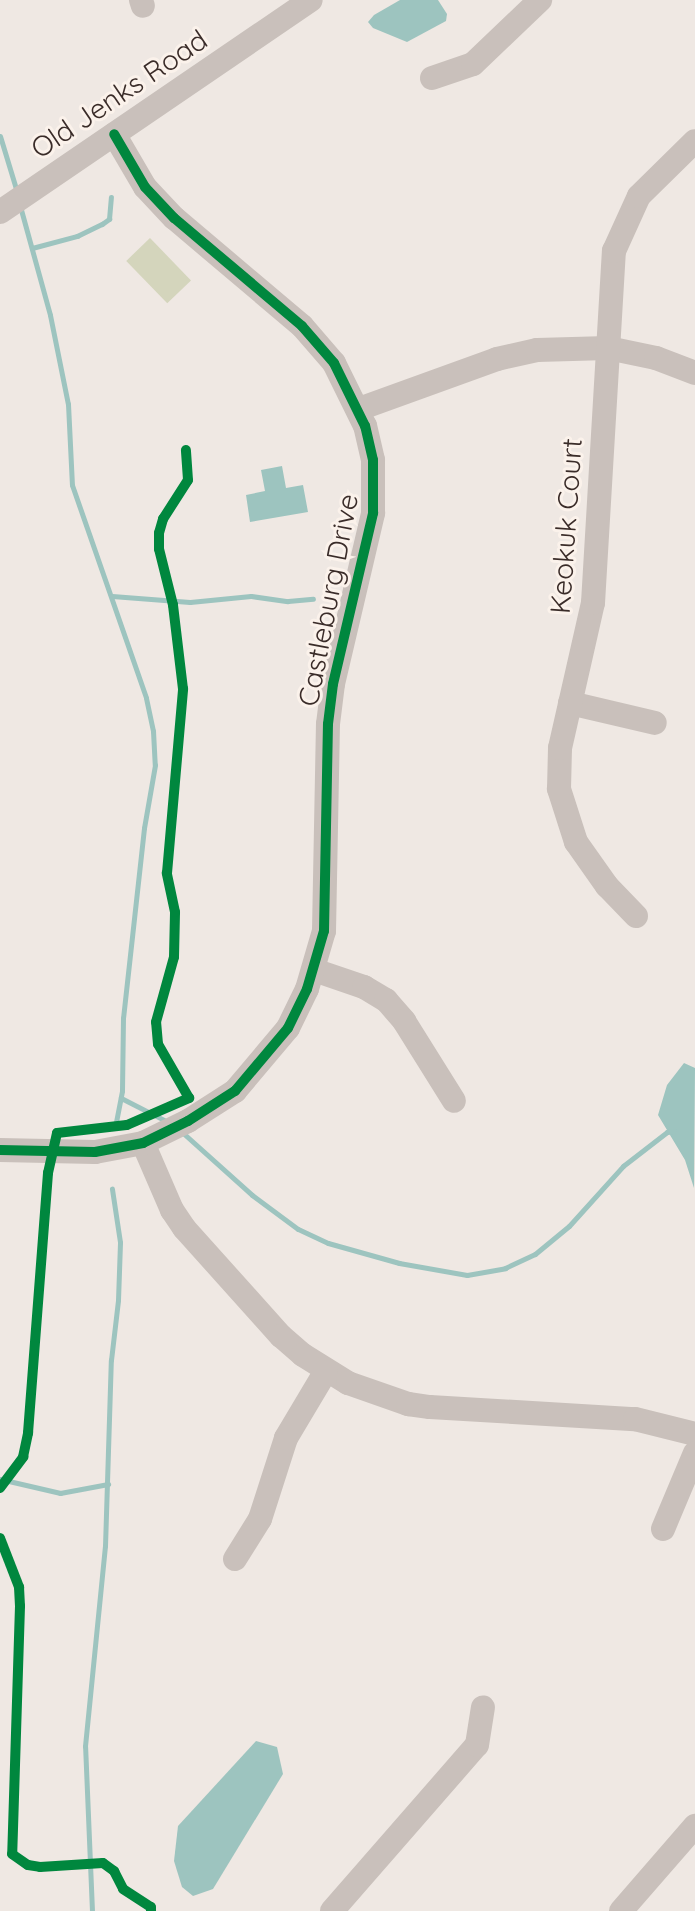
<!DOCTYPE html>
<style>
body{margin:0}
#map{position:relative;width:695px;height:1911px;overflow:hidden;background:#efe8e3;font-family:Quicksand,sans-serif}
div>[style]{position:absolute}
.green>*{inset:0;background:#d4d5bc;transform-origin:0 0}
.water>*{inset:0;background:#9dc4bf}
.stream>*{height:5px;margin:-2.5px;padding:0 2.5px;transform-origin:2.5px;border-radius:2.5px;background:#9dc4bf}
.minor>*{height:24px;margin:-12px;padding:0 12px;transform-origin:12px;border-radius:12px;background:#c9c0bb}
.cycleway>*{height:10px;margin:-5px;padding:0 5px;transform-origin:5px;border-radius:5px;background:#00873e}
span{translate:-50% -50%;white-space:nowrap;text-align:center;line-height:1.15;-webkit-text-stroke:6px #fbf2eb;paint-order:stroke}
.street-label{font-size:28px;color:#3a2c29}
</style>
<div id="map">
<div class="green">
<i style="left:150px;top:238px;width:59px;height:33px;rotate:46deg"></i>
</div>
<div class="water">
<i style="clip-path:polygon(400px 0,438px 0,447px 14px,446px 21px,407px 42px,373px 28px,368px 22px,374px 15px)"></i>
<i style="clip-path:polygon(282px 466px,286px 488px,303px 485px,308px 512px,250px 522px,246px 495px,265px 491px,261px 470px)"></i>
<i style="clip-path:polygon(684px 1063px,695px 1068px,694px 1188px,685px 1160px,658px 1115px,667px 1085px)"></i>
<i style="clip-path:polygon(256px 1741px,277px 1747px,283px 1774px,213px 1889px,193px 1896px,182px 1887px,174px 1861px,178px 1826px)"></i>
</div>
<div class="stream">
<i style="left:0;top:136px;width:59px;rotate:73.1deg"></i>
<i style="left:20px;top:206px;width:113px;rotate:74.6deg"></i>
<i style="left:50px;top:315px;width:91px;rotate:78.6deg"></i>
<i style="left:68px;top:404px;width:81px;rotate:87.2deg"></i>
<i style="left:72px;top:485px;width:225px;rotate:70.8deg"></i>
<i style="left:146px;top:698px;width:34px;rotate:78deg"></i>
<i style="left:153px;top:731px;width:34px;rotate:87deg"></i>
<i style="left:155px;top:765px;width:64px;rotate:99.9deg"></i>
<i style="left:144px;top:828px;width:191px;rotate:96.3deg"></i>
<i style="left:123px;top:1018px;width:73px;rotate:90.8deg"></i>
<i style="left:122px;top:1091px;width:32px;rotate:101deg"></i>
<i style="left:32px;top:248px;width:47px;rotate:-14.9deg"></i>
<i style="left:77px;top:236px;width:28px;rotate:-26deg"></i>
<i style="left:102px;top:224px;width:9px;rotate:-36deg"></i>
<i style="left:109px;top:219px;width:22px;rotate:-85deg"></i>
<i style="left:112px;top:596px;width:78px;rotate:4.4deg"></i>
<i style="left:190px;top:602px;width:61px;rotate:-5.6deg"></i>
<i style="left:251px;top:596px;width:37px;rotate:8deg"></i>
<i style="left:288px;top:601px;width:25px;rotate:-5deg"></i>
<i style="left:121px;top:1098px;width:53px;rotate:27.1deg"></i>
<i style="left:183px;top:1133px;width:93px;rotate:41.9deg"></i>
<i style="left:252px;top:1195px;width:57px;rotate:36.5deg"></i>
<i style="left:298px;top:1229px;width:33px;rotate:25deg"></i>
<i style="left:328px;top:1243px;width:74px;rotate:15.7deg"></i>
<i style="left:399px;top:1263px;width:69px;rotate:10deg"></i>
<i style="left:467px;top:1275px;width:39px;rotate:-10deg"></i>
<i style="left:505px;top:1268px;width:33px;rotate:-25deg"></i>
<i style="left:535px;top:1254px;width:44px;rotate:-39.5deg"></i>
<i style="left:569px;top:1226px;width:81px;rotate:-48deg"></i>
<i style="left:623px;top:1166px;width:56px;rotate:-37.7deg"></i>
<i style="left:667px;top:1132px;width:7px;rotate:-8deg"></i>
<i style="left:0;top:1479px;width:62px;rotate:13.1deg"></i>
<i style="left:60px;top:1493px;width:49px;rotate:-10.6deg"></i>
<i style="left:92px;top:1911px;width:165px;rotate:-92.4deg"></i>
<i style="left:85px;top:1746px;width:201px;rotate:-84.3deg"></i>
<i style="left:105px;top:1546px;width:186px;rotate:-88.2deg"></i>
<i style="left:111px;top:1360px;width:60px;rotate:-83.3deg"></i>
<i style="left:118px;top:1300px;width:58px;rotate:-88deg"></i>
<i style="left:120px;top:1242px;width:54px;rotate:-98.6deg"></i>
</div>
<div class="minor">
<i style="left:141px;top:0;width:6px;rotate:72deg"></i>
<i style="left:432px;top:78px;width:43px;rotate:-18.9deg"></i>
<i style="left:473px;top:64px;width:93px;rotate:-43.7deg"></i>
<i style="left:0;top:212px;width:376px;rotate:-34.3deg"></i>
<i style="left:359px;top:409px;width:147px;rotate:-19.9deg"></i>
<i style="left:497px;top:359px;width:41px;rotate:-12.7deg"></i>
<i style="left:537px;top:350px;width:71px;rotate:-1.6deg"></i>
<i style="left:608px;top:348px;width:49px;rotate:11.8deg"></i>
<i style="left:656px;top:358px;width:42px;rotate:21deg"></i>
<i style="left:570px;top:703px;width:87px;rotate:13.2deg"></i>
<i style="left:636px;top:916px;width:42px;rotate:-134deg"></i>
<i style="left:607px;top:886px;width:54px;rotate:-125.2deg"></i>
<i style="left:576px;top:842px;width:56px;rotate:-107.8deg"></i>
<i style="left:559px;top:789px;width:41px;rotate:-88.6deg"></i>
<i style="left:560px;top:748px;width:149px;rotate:-77.2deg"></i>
<i style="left:593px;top:603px;width:353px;rotate:-86.6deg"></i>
<i style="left:614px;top:251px;width:60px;rotate:-65.6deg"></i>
<i style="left:639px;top:196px;width:78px;rotate:-44.5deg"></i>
<i style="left:314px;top:970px;width:53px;rotate:18.8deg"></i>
<i style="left:364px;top:987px;width:26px;rotate:31deg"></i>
<i style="left:386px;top:1000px;width:28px;rotate:49deg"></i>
<i style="left:404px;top:1021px;width:94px;rotate:58deg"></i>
<i style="left:143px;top:1143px;width:73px;rotate:66.6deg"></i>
<i style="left:172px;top:1210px;width:22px;rotate:56deg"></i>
<i style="left:184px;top:1228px;width:145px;rotate:48.1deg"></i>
<i style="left:281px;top:1336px;width:29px;rotate:41deg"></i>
<i style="left:303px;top:1355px;width:53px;rotate:31.9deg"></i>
<i style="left:348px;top:1383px;width:64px;rotate:19.3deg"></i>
<i style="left:408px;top:1404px;width:22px;rotate:8deg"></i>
<i style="left:430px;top:1407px;width:205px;rotate:3.4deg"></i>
<i style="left:635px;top:1419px;width:62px;rotate:14deg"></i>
<i style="left:0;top:1150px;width:95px;rotate:1.2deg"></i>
<i style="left:95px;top:1152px;width:49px;rotate:-10.6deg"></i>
<i style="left:143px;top:1143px;width:50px;rotate:-26.1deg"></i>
<i style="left:188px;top:1121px;width:56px;rotate:-32.6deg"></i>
<i style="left:235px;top:1091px;width:82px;rotate:-49.9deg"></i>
<i style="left:288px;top:1028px;width:43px;rotate:-64deg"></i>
<i style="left:307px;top:989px;width:60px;rotate:-73.7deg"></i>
<i style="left:324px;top:931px;width:207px;rotate:-88.9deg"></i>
<i style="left:328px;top:724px;width:40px;rotate:-82.9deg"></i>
<i style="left:333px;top:684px;width:176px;rotate:-76.8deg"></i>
<i style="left:373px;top:513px;width:53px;rotate:-90deg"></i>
<i style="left:373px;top:460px;width:35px;rotate:-103deg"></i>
<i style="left:365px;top:426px;width:70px;rotate:-116.2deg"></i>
<i style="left:334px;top:363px;width:49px;rotate:-130.9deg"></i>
<i style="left:302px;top:326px;width:167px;rotate:-139.8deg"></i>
<i style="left:174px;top:218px;width:42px;rotate:-133.1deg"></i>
<i style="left:145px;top:187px;width:61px;rotate:-120.3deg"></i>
<i style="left:663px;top:1529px;width:82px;rotate:-67.2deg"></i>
<i style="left:235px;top:1559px;width:47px;rotate:-58deg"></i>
<i style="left:260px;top:1519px;width:85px;rotate:-72.2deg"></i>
<i style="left:286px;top:1438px;width:78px;rotate:-59.2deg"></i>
<i style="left:332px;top:1911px;width:220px;rotate:-48.9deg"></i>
<i style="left:477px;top:1745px;width:38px;rotate:-81deg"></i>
<i style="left:621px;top:1911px;width:113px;rotate:-49deg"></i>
</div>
<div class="cycleway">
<i style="left:0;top:1150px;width:95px;rotate:1.2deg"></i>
<i style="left:95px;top:1152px;width:49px;rotate:-10.6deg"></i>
<i style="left:143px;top:1143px;width:50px;rotate:-26.1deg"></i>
<i style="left:188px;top:1121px;width:56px;rotate:-32.6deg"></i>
<i style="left:235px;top:1091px;width:82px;rotate:-49.9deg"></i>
<i style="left:288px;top:1028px;width:43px;rotate:-64deg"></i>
<i style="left:307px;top:989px;width:60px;rotate:-73.7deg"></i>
<i style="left:324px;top:931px;width:207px;rotate:-88.9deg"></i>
<i style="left:328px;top:724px;width:40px;rotate:-82.9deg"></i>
<i style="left:333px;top:684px;width:176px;rotate:-76.8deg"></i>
<i style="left:373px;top:513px;width:53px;rotate:-90deg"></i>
<i style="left:373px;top:460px;width:35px;rotate:-103deg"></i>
<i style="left:365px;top:426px;width:70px;rotate:-116.2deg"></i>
<i style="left:334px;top:363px;width:49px;rotate:-130.9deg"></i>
<i style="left:302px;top:326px;width:167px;rotate:-139.8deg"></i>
<i style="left:174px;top:218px;width:42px;rotate:-133.1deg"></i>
<i style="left:145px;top:187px;width:61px;rotate:-120.3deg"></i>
<i style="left:0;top:1488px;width:39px;rotate:-53deg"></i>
<i style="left:23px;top:1457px;width:25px;rotate:-78deg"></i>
<i style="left:28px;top:1433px;width:261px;rotate:-85.6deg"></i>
<i style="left:48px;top:1173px;width:41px;rotate:-77.3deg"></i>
<i style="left:57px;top:1133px;width:70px;rotate:-6.5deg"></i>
<i style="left:127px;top:1125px;width:68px;rotate:-23.5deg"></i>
<i style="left:189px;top:1098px;width:62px;rotate:-119.9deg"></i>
<i style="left:158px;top:1044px;width:22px;rotate:-95deg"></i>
<i style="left:156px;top:1022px;width:67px;rotate:-74.5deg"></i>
<i style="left:174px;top:957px;width:45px;rotate:-88.7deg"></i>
<i style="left:175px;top:912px;width:40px;rotate:-102deg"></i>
<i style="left:167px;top:873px;width:185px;rotate:-85deg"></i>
<i style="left:183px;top:689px;width:85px;rotate:-96.8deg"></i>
<i style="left:173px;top:605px;width:58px;rotate:-104deg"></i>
<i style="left:159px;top:549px;width:16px;rotate:-90deg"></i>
<i style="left:159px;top:533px;width:15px;rotate:-74deg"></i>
<i style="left:163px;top:519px;width:46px;rotate:-57.3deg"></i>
<i style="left:188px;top:480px;width:30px;rotate:-94deg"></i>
<i style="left:0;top:1538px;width:53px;rotate:68.8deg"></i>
<i style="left:19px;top:1587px;width:19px;rotate:87deg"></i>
<i style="left:20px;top:1606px;width:248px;rotate:91.8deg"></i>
<i style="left:12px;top:1854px;width:19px;rotate:35deg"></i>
<i style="left:28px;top:1865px;width:12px;rotate:9deg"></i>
<i style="left:40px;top:1867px;width:63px;rotate:-3.6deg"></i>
<i style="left:103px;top:1863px;width:14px;rotate:36deg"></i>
<i style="left:114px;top:1871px;width:20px;rotate:63deg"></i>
<i style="left:123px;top:1889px;width:33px;rotate:33deg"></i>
<i style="left:151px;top:1907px;width:4px;rotate:90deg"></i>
</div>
<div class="street-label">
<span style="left:119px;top:94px;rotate:-34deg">Old Jenks Road</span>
<span style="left:566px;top:526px;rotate:-86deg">Keokuk Court</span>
<span style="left:328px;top:600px;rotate:-79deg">Castleburg Drive</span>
</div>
</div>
